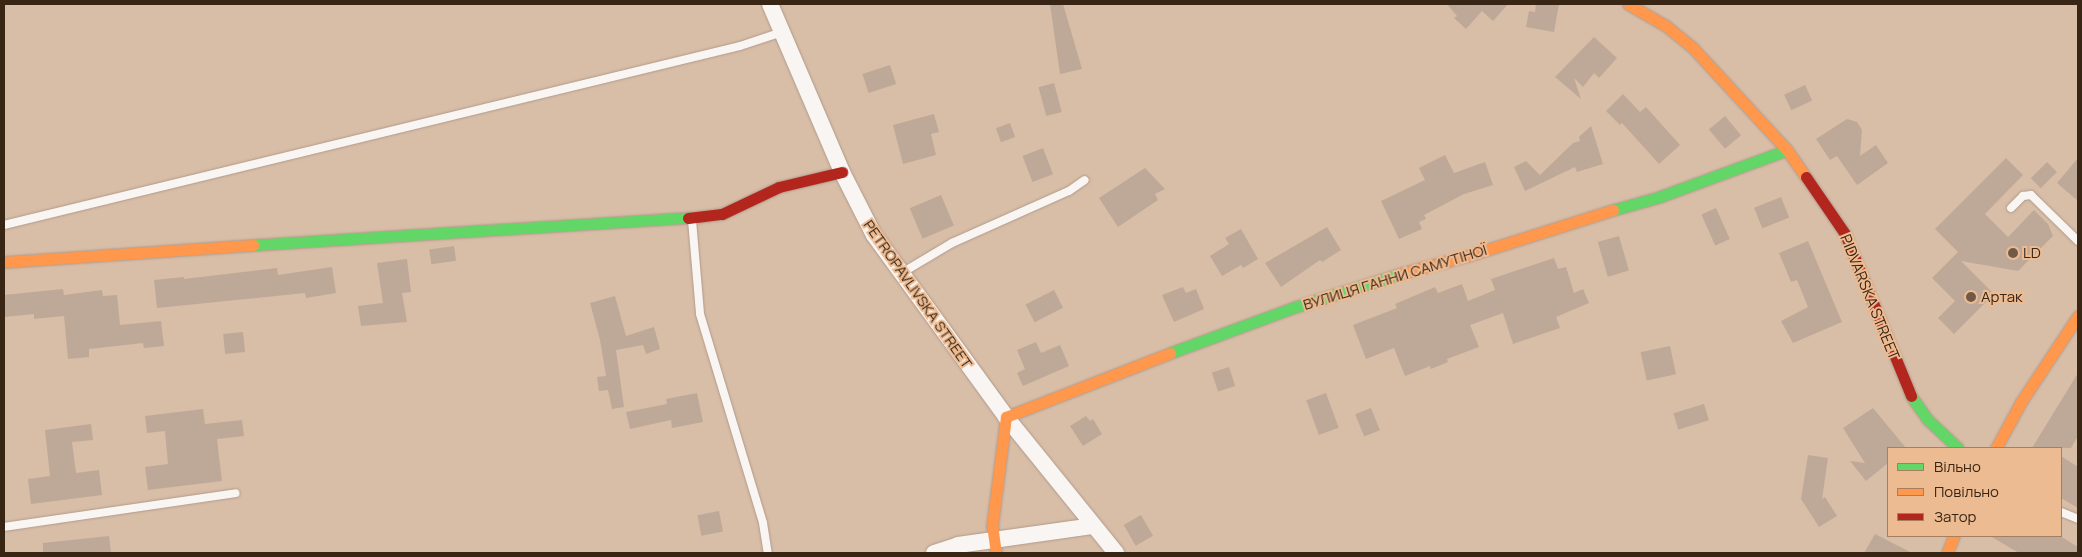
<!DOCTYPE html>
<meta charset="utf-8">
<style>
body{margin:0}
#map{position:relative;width:2082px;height:557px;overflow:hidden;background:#d8bda7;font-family:Manrope,sans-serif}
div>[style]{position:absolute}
.building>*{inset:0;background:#bea998;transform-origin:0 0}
.roads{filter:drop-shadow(0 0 1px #b09b8a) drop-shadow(0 0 1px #b09b8a)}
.lane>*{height:8px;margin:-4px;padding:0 4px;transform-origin:4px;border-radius:4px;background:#f9f5f2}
.street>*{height:16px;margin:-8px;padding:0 8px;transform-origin:8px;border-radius:8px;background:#f9f5f2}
.fast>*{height:11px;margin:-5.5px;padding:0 5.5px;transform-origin:5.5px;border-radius:5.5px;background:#63d668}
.slow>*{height:11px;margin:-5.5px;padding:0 5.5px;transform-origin:5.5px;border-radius:5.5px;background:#ff974d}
.jam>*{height:11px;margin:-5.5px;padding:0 5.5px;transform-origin:5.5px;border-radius:5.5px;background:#b3261e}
.dots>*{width:14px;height:14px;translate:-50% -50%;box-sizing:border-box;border:2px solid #edbb92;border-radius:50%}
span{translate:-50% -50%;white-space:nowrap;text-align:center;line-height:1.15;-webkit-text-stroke:4px #edbb92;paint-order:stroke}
.poi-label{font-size:15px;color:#382514}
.left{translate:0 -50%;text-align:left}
.street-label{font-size:15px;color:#382514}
.frame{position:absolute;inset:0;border:5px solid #382514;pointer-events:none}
.legend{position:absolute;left:1887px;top:447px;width:175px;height:90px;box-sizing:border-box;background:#edbb92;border:1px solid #a57f60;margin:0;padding:6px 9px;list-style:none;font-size:15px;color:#382514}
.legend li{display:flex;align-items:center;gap:10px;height:25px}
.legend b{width:25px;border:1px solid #a57f60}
</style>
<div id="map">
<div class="building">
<i style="clip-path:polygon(1050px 4px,1063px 4px,1082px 69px,1060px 74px)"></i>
<i style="clip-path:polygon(1447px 4px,1508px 4px,1493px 21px,1482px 11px,1466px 29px,1454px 18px,1457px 16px)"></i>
<i style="clip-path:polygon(1536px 4px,1559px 4px,1554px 32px,1526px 27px,1529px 11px,1535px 12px)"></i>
<i style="clip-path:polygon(1594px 37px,1617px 58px,1599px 78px,1594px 73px,1583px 87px,1574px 78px,1581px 99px,1555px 77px)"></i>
<i style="left:890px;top:65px;width:20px;height:29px;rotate:72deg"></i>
<i style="left:1054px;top:83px;width:30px;height:16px;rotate:75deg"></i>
<i style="left:1805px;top:85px;width:17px;height:23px;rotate:65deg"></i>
<i style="clip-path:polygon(1623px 94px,1640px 112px,1646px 107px,1680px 145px,1659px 164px,1622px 123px,1620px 125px,1606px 111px)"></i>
<i style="clip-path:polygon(934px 114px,939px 132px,931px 134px,936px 155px,903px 164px,893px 125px)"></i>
<i style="left:1725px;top:116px;width:25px;height:21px;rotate:50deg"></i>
<i style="clip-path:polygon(1847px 119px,1857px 122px,1862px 130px,1860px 156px,1876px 145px,1888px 163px,1857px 185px,1837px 156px,1830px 160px,1816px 139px)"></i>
<i style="left:1010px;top:123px;width:15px;height:15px;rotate:70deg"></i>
<i style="clip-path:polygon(1591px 126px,1603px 164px,1577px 172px,1575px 167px,1525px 191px,1514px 167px,1526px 161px,1540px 175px,1573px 143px,1580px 141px,1579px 137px)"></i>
<i style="left:1043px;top:148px;width:28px;height:22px;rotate:69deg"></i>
<i style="clip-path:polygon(1445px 155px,1454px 173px,1485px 162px,1493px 185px,1464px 194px,1424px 215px,1426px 219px,1419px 222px,1422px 229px,1399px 239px,1381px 201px,1425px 180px,1419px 168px)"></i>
<i style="clip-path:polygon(2006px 158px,2023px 175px,1985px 214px,2008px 237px,2034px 210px,2048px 224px,2053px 236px,2018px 271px,1961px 261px,1994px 294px,1954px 334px,1938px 318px,1955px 301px,1932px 278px,1958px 252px,1935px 229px)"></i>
<i style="clip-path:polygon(2078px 158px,2078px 201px,2057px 183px)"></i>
<i style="left:2047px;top:162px;width:14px;height:23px;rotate:45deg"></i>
<i style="clip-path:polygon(1145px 168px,1165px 189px,1155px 194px,1158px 200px,1118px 227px,1099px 198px)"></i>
<i style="left:941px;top:195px;width:33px;height:34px;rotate:67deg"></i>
<i style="left:1781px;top:197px;width:22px;height:29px;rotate:68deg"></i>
<i style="left:1716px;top:208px;width:34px;height:16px;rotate:66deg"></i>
<i style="clip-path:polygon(1327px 227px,1341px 250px,1322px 262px,1320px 260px,1281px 287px,1265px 263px)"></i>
<i style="clip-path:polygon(1241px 229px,1258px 259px,1243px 268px,1241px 265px,1222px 276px,1210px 256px,1229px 244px,1225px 238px)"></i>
<i style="left:1619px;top:236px;width:36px;height:22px;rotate:74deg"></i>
<i style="clip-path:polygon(1808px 241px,1842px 322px,1793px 343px,1781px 321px,1808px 307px,1797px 280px,1791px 282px,1779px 253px)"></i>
<i style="left:454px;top:246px;width:15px;height:25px;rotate:82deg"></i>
<i style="clip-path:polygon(1554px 258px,1558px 269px,1566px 267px,1574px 293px,1583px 289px,1589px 303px,1556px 317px,1560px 328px,1513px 344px,1503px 313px,1470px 325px,1479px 347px,1447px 359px,1448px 362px,1431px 369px,1430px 366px,1405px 376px,1394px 348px,1366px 359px,1353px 325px,1397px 308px,1395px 304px,1435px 287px,1438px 293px,1462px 284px,1468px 301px,1495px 290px,1491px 279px)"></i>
<i style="clip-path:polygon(407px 259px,411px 292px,402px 293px,407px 322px,361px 326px,358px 306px,383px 303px,377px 263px)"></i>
<i style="clip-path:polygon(332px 267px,336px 293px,306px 298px,305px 293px,157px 308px,154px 280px,184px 277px,184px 279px,277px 268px,278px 275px)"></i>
<i style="clip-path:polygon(1183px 287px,1186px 293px,1196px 289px,1204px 309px,1174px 322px,1162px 295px)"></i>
<i style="clip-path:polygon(63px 289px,64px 295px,102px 290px,103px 296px,117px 295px,120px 325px,161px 321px,164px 346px,144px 348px,143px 343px,89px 349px,89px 357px,68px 359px,64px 316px,34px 319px,34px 314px,4px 317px,4px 295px)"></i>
<i style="left:1054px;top:290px;width:20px;height:32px;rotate:63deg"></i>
<i style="clip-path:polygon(615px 296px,626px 336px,654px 327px,660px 349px,646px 354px,643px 345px,616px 350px,624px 407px,612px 409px,608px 390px,599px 391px,597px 377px,606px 376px,600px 340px,590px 303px)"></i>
<i style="left:243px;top:332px;width:20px;height:20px;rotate:84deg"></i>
<i style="clip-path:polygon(1036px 342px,1041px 353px,1060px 345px,1069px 366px,1023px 386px,1017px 373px,1025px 369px,1017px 350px)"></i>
<i style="left:1670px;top:346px;width:29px;height:30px;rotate:78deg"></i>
<i style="left:1229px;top:367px;width:20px;height:18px;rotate:72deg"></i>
<i style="clip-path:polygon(2078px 373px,2078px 436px,2071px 448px,2032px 448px)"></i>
<i style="clip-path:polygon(697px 393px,703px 422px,672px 428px,671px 420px,630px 429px,626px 412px,667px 404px,666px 399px)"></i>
<i style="left:1326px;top:393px;width:37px;height:21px;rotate:70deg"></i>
<i style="left:1704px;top:404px;width:17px;height:32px;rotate:73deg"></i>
<i style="left:1371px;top:408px;width:24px;height:17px;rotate:68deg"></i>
<i style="clip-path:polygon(1873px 408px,1906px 448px,1888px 448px,1888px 463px,1866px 481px,1850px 461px,1865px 463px,1843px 428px)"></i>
<i style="clip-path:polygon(203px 409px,205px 424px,242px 420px,244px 436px,217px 439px,222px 481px,148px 490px,145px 467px,168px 464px,165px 431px,147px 433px,145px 416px)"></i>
<i style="clip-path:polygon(1086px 416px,1090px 421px,1093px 419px,1102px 434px,1083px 446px,1070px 426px)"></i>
<i style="clip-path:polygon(91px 424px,93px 440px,72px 442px,76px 473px,99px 470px,102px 495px,31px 504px,28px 479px,50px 476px,45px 430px)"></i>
<i style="clip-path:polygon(1808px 455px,1828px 458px,1822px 499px,1825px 497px,1837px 516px,1819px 527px,1801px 499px)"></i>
<i style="clip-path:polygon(2061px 456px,2078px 467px,2078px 508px,2061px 498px)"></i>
<i style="left:719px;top:511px;width:21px;height:22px;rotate:79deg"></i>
<i style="left:1141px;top:515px;width:24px;height:20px;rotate:60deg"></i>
<i style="clip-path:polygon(1875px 534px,1912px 553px,1864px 553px)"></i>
<i style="clip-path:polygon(109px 536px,111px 553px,43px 553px,43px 543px)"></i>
<i style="clip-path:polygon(1990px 536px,2060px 536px,2078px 547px,2078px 553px,2019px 553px)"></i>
</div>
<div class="roads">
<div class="lane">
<i style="left:2011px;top:208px;width:17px;rotate:-45deg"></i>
<i style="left:2023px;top:196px;width:8px;rotate:-7deg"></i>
<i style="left:2031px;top:195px;width:66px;rotate:44.4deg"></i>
<i style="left:692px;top:220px;width:94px;rotate:85.1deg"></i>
<i style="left:700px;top:314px;width:218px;rotate:73.2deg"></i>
<i style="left:763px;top:523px;width:30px;rotate:81deg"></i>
<i style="left:4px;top:225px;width:757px;rotate:-13.67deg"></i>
<i style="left:740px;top:46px;width:44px;rotate:-18.4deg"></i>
<i style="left:900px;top:274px;width:61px;rotate:-30.8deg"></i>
<i style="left:952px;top:243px;width:128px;rotate:-24deg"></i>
<i style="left:1069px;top:191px;width:19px;rotate:-35deg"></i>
<i style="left:2061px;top:512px;width:18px;rotate:22deg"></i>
<i style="left:4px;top:527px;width:234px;rotate:-8.3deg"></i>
</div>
<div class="street">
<i style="left:770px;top:4px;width:183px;rotate:66.8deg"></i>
<i style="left:842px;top:172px;width:71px;rotate:63.1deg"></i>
<i style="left:874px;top:235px;width:225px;rotate:54deg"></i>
<i style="left:1006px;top:417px;width:175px;rotate:51deg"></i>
<i style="left:934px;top:553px;width:25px;rotate:-18deg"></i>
<i style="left:958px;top:545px;width:137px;rotate:-8deg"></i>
</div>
<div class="fast">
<i style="left:1613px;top:210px;width:48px;rotate:-15.8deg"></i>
<i style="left:1659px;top:197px;width:136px;rotate:-20.2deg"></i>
<i style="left:253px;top:245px;width:436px;rotate:-3.6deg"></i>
<i style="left:1170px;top:353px;width:130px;rotate:-20.2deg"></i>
<i style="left:1292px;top:308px;width:112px;rotate:-17.6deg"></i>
<i style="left:1911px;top:396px;width:28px;rotate:55deg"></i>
<i style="left:1927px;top:419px;width:42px;rotate:43.1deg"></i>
</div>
<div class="slow">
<i style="left:1628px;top:4px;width:44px;rotate:30.1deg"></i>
<i style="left:1666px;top:26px;width:35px;rotate:39deg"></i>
<i style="left:1693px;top:48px;width:139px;rotate:47.3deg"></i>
<i style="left:1787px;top:150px;width:33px;rotate:55deg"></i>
<i style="left:4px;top:262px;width:250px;rotate:-3.9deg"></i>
<i style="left:1399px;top:274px;width:73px;rotate:-15deg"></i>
<i style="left:1470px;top:255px;width:150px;rotate:-17.5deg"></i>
<i style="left:1996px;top:448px;width:52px;rotate:-61.5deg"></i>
<i style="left:2021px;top:402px;width:103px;rotate:-56.5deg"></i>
<i style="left:996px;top:553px;width:27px;rotate:-98deg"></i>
<i style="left:992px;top:526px;width:110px;rotate:-82.7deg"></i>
<i style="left:1006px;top:417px;width:176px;rotate:-21.3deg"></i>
<i style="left:1947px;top:553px;width:18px;rotate:-68deg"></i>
</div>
<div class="jam">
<i style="left:1806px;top:177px;width:69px;rotate:55.6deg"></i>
<i style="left:1845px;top:234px;width:175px;rotate:67.8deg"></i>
<i style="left:688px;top:218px;width:34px;rotate:-7deg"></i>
<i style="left:722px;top:214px;width:63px;rotate:-25.3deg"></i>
<i style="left:779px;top:187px;width:65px;rotate:-13.4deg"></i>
</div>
</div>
<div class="dots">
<i style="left:2013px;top:253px;background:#705a47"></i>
<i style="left:1971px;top:297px;background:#705a47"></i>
</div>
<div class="poi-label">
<span class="left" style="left:2023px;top:253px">LD</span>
<span class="left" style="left:1981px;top:297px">Артак</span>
</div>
<div class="street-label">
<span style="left:1395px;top:277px;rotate:-17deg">ВУЛИЦЯ ГАННИ САМУТІНОЇ</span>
<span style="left:918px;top:294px;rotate:55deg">PETROPAVLIVSKA STREET</span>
<span style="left:1870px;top:297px;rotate:68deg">PIDVARSKA STREET</span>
</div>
<div class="frame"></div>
<ul class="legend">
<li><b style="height:6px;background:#63d668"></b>Вільно</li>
<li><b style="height:6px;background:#ff974d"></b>Повільно</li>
<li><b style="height:6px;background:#b3261e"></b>Затор</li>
</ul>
</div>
